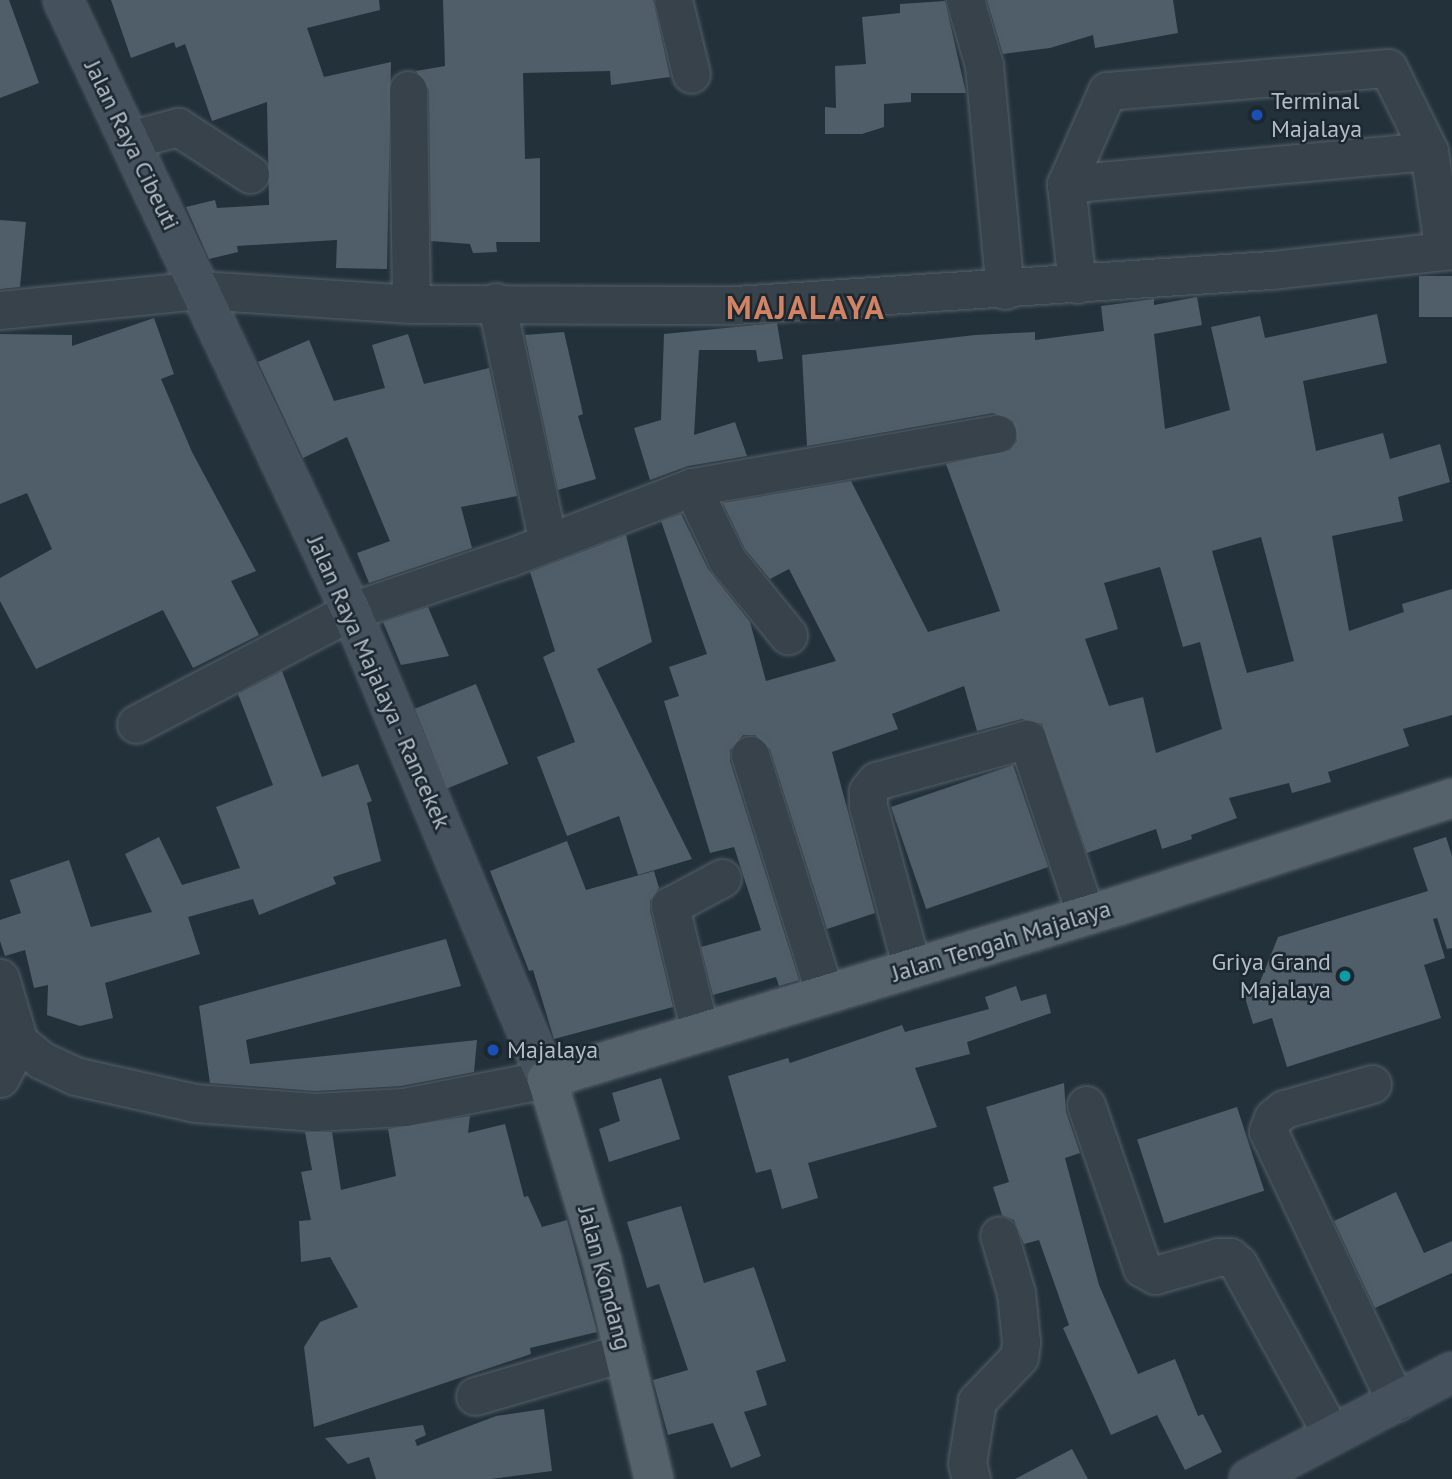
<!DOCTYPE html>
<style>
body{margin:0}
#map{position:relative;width:1452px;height:1479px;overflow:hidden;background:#23313b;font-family:"PT Sans",sans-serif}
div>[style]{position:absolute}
.building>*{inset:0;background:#4f5e69;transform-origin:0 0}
.roads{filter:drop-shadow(0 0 2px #556069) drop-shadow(0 0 2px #556069)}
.street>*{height:37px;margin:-18.5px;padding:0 18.5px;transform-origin:18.5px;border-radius:18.5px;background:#37424b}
.secondary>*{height:38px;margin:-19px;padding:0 19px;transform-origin:19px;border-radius:19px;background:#45525e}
.primary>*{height:38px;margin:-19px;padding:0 19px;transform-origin:19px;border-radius:19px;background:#55626b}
.dots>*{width:19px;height:19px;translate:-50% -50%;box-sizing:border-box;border:4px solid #1c2730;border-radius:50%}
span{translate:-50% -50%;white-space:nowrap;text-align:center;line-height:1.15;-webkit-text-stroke:5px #1c2730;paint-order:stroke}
.poi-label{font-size:24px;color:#b3bdc7}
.left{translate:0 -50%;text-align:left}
.right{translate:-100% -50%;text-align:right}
.street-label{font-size:24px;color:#b3bdc7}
.district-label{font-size:32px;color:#d18364;font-weight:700;letter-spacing:2px}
</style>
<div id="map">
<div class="building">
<i style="clip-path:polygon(0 0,9px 0,39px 83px,0 98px)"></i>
<i style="clip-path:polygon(111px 0,379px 0,380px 10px,307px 28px,324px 77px,391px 62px,387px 269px,336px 268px,337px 240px,237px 246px,238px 252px,209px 259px,186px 207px,215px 200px,217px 208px,269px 205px,267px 102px,212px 121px,185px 44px,176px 48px,174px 42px,131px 58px)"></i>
<i style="clip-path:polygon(443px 0,653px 0,670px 77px,611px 85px,610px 71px,523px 73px,525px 159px,540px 158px,540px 242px,496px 242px,497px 252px,473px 253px,470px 244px,431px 241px,429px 90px,416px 71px,445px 66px)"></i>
<i style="clip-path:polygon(987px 0,1173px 0,1178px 33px,1095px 48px,1093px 35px,1050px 48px,1003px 54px)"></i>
<i style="clip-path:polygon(945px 1px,966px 93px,911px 93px,911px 102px,884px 104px,884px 127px,862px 134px,825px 134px,825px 107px,836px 108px,835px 66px,866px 64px,862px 17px,900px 13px,900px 4px)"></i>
<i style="clip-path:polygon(0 220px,26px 222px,20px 287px,0 289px)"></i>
<i style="left:1452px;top:276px;width:41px;height:33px;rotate:90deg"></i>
<i style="clip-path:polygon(evenodd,1197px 297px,1202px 325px,1154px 334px,1165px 429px,1230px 410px,1211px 327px,1260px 316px,1265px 338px,1377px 314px,1387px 363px,1303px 381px,1316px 451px,1383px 433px,1390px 459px,1440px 444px,1450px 482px,1398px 497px,1403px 521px,1332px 536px,1349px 631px,1404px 612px,1402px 604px,1452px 589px,1452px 715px,1403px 729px,1409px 746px,1328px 772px,1331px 782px,1292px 793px,1289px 783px,1229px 798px,1237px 818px,1191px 835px,1192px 839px,1162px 849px,1156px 829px,1087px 853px,1042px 724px,1022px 719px,977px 731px,964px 686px,892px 714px,898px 729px,832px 752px,875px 913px,827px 929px,770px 749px,755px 735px,743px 735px,730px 750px,730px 761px,799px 980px,779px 986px,776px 977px,713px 995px,701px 947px,761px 930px,734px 847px,710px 853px,664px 701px,679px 696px,669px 667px,707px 654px,661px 521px,681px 514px,708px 569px,750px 622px,766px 681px,836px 661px,789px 569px,770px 579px,745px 549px,723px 503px,851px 481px,928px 632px,1000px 611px,946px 464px,1010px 450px,1017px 441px,1013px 421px,993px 413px,807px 446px,802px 355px,975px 335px,1035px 332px,1035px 340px,1104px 331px,1101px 306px,1154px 299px,1154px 305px,1197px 297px,1261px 537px,1294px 661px,1247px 673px,1212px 551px,1261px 537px,1197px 297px,1160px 567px,1183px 647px,1200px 642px,1222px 729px,1156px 753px,1143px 697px,1109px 706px,1085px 639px,1118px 629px,1104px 583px,1160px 567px)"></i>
<i style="clip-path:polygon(154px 318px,174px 374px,161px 379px,192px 452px,256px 571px,231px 581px,259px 635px,193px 668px,163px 610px,36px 669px,0 601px,0 578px,52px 549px,27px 493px,0 504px,0 334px,72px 335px,72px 346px)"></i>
<i style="clip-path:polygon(777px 323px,783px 359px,758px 362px,756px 350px,699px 350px,694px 435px,735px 422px,747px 456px,688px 466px,650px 480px,634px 428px,661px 420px,664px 334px)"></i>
<i style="clip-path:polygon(564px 332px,583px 414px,578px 416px,596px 479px,558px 490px,525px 335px)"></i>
<i style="clip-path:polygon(408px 334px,424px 384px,489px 368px,517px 496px,461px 507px,472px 548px,369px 583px,357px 553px,390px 541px,347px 437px,303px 458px,258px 362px,309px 340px,334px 401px,385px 388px,372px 345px)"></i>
<i style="clip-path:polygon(626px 535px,652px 642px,597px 669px,692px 859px,638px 875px,619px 816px,567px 836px,537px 757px,575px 742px,543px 657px,555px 651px,530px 572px)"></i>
<i style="clip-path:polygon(428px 607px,449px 656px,401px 665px,383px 622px)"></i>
<i style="clip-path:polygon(282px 671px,322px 777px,358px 764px,372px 801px,367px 803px,381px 861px,333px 877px,336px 884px,259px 915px,253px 899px,188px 917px,200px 954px,105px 983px,113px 1018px,80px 1026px,47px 1015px,48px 985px,34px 988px,25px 950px,5px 956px,0 941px,0 920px,21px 913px,10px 880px,69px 860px,91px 927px,152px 912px,125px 854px,159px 837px,182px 885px,240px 868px,216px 807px,273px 785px,238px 694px)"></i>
<i style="left:476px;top:684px;width:86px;height:66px;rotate:68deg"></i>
<i style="left:1013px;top:765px;width:108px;height:129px;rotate:71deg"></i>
<i style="clip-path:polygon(1446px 837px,1452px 856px,1452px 948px,1447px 949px,1437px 918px,1433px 919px,1445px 958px,1424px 965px,1441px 1018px,1287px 1067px,1272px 1018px,1253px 1024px,1243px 991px,1258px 987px,1278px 937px,1428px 891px,1413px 848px)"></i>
<i style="clip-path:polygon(567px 841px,586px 890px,654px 871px,659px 888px,650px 901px,650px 911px,673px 1007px,554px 1039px,533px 970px,529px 971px,490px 871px)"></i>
<i style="clip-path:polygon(446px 939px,461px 986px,246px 1040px,250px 1064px,477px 1040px,474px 1072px,401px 1086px,315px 1091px,210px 1083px,199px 1006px)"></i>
<i style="clip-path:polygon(1016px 986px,1021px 1001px,1046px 994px,1051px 1013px,967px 1042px,970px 1054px,915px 1068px,937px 1127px,808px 1163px,818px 1198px,782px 1209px,771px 1169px,756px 1173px,728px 1076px,788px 1058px,790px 1063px,902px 1025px,905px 1032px,989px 1009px,985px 997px)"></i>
<i style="clip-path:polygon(661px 1078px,680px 1139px,609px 1162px,599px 1129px,620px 1121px,612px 1093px)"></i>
<i style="clip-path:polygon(1064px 1083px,1066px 1112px,1080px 1153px,1065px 1158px,1099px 1285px,1138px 1374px,1175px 1359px,1198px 1416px,1203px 1414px,1222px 1452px,1185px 1470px,1157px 1415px,1111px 1435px,1063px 1328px,1069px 1325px,1039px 1240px,1024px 1244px,1014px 1220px,1002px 1215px,993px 1187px,1009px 1182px,986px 1107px)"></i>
<i style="left:1237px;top:1107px;width:88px;height:105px;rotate:72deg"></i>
<i style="clip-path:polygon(470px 1116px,468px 1133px,505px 1124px,524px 1197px,528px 1196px,542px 1227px,567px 1220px,597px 1332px,530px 1348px,531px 1354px,314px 1427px,304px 1347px,320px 1322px,358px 1307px,330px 1257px,301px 1262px,299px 1221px,311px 1220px,301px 1172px,312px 1170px,305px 1132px,332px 1132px,341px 1190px,396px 1176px,388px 1129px)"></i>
<i style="clip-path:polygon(1396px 1192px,1424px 1253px,1452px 1241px,1452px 1273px,1375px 1308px,1334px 1221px)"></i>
<i style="clip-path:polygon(681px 1206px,704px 1283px,754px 1267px,786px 1361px,756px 1371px,767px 1405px,744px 1412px,761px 1456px,731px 1468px,713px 1423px,668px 1435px,653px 1380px,688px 1370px,659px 1284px,647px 1288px,627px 1222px)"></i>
<i style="clip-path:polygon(544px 1409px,552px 1471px,491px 1479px,376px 1479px,369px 1457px,348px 1464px,325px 1438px,423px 1425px,426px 1435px,415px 1440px,417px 1446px,496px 1416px)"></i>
<i style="clip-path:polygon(1072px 1449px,1088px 1479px,1015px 1479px)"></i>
</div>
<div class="roads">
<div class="street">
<i style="left:673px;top:0;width:76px;rotate:76.3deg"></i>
<i style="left:965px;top:0;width:68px;rotate:73.7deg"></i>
<i style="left:984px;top:65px;width:226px;rotate:84.7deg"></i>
<i style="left:408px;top:90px;width:214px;rotate:89.2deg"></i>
<i style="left:129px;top:140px;width:51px;rotate:-14.9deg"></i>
<i style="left:178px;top:127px;width:86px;rotate:33.1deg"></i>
<i style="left:1066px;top:184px;width:364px;rotate:-5.2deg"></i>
<i style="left:1077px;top:284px;width:101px;rotate:-96.3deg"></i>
<i style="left:1066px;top:184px;width:102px;rotate:-66.2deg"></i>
<i style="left:1107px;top:91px;width:282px;rotate:-4.7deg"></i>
<i style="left:1388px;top:68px;width:93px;rotate:63.7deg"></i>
<i style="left:1429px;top:151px;width:101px;rotate:81.5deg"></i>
<i style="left:496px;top:302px;width:246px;rotate:77.8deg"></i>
<i style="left:0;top:310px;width:202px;rotate:-5.7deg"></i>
<i style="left:201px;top:290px;width:210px;rotate:3.8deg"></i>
<i style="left:411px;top:304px;width:324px;rotate:0.2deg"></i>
<i style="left:735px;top:305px;width:537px;rotate:-3.74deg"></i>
<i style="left:1271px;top:270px;width:182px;rotate:-6.3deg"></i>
<i style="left:692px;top:487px;width:81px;rotate:64.4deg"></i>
<i style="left:727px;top:560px;width:97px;rotate:50.9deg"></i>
<i style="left:136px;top:724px;width:243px;rotate:-27.7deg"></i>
<i style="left:351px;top:611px;width:166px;rotate:-18.7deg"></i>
<i style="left:508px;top:558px;width:197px;rotate:-21.1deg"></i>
<i style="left:692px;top:487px;width:310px;rotate:-9.9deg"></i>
<i style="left:750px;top:755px;width:250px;rotate:72.6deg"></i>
<i style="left:912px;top:968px;width:168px;rotate:-105.2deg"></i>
<i style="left:868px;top:806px;width:15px;rotate:-90deg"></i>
<i style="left:868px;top:791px;width:13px;rotate:-51deg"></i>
<i style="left:876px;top:781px;width:157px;rotate:-15.5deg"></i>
<i style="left:1027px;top:739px;width:186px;rotate:71.5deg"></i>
<i style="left:0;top:978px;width:67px;rotate:73.5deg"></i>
<i style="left:19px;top:1042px;width:28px;rotate:39deg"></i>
<i style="left:41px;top:1060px;width:38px;rotate:25deg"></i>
<i style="left:75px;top:1076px;width:123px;rotate:12.7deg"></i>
<i style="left:195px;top:1103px;width:120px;rotate:4.3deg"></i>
<i style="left:315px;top:1112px;width:89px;rotate:-3.2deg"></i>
<i style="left:404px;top:1107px;width:146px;rotate:-11.1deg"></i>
<i style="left:700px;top:1032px;width:130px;rotate:-103.4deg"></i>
<i style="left:670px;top:906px;width:59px;rotate:-28.3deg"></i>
<i style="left:0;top:1078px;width:41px;rotate:-62.2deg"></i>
<i style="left:1372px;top:1084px;width:91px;rotate:164.1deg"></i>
<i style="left:1284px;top:1109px;width:14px;rotate:141deg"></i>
<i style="left:1273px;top:1118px;width:14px;rotate:111deg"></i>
<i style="left:1268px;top:1131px;width:300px;rotate:64.7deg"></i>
<i style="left:1086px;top:1105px;width:172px;rotate:71deg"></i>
<i style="left:1142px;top:1268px;width:15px;rotate:28deg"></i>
<i style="left:1155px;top:1275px;width:66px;rotate:-15.9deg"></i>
<i style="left:1218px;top:1257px;width:12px"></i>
<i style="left:1230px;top:1257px;width:11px;rotate:41deg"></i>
<i style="left:1238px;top:1264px;width:195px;rotate:61.2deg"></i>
<i style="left:475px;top:1396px;width:156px;rotate:-16.3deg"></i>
<i style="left:971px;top:1479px;width:16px;rotate:-104deg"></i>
<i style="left:967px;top:1463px;width:63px;rotate:-80.8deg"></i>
<i style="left:977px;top:1401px;width:61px;rotate:-46.3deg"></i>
<i style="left:1019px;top:1357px;width:15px;rotate:-82deg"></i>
<i style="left:1021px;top:1342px;width:49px;rotate:-95.8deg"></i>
<i style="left:1016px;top:1293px;width:60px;rotate:-106.3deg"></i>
</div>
<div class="secondary">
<i style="left:63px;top:0;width:675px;rotate:64.76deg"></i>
<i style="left:351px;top:611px;width:507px;rotate:67.28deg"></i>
<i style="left:1249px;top:1479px;width:229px;rotate:-27.8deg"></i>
</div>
<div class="primary">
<i style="left:654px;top:1479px;width:224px;rotate:-103.4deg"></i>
<i style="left:602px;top:1261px;width:190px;rotate:-106.8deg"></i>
<i style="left:547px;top:1079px;width:597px;rotate:-16.86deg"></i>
<i style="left:1118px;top:906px;width:351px;rotate:-17.9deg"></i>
</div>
</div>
<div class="dots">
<i style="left:1257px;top:115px;background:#1a4fb4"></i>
<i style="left:1345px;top:976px;background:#0f9aa8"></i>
<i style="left:493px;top:1050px;background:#1a4fb4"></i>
</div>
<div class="poi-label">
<span class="left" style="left:1271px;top:115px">Terminal<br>Majalaya</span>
<span class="right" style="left:1331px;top:976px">Griya Grand<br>Majalaya</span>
<span class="left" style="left:507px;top:1050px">Majalaya</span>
</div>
<div class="street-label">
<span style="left:132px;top:145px;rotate:64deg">Jalan Raya Cibeuti</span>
<span style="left:379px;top:682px;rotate:66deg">Jalan Raya Majalaya - Rancekek</span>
<span style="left:1001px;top:941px;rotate:-17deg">Jalan Tengah Majalaya</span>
<span style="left:605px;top:1278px;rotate:75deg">Jalan Kondang</span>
</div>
<div class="district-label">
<span style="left:806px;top:307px">MAJALAYA</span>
</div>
</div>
